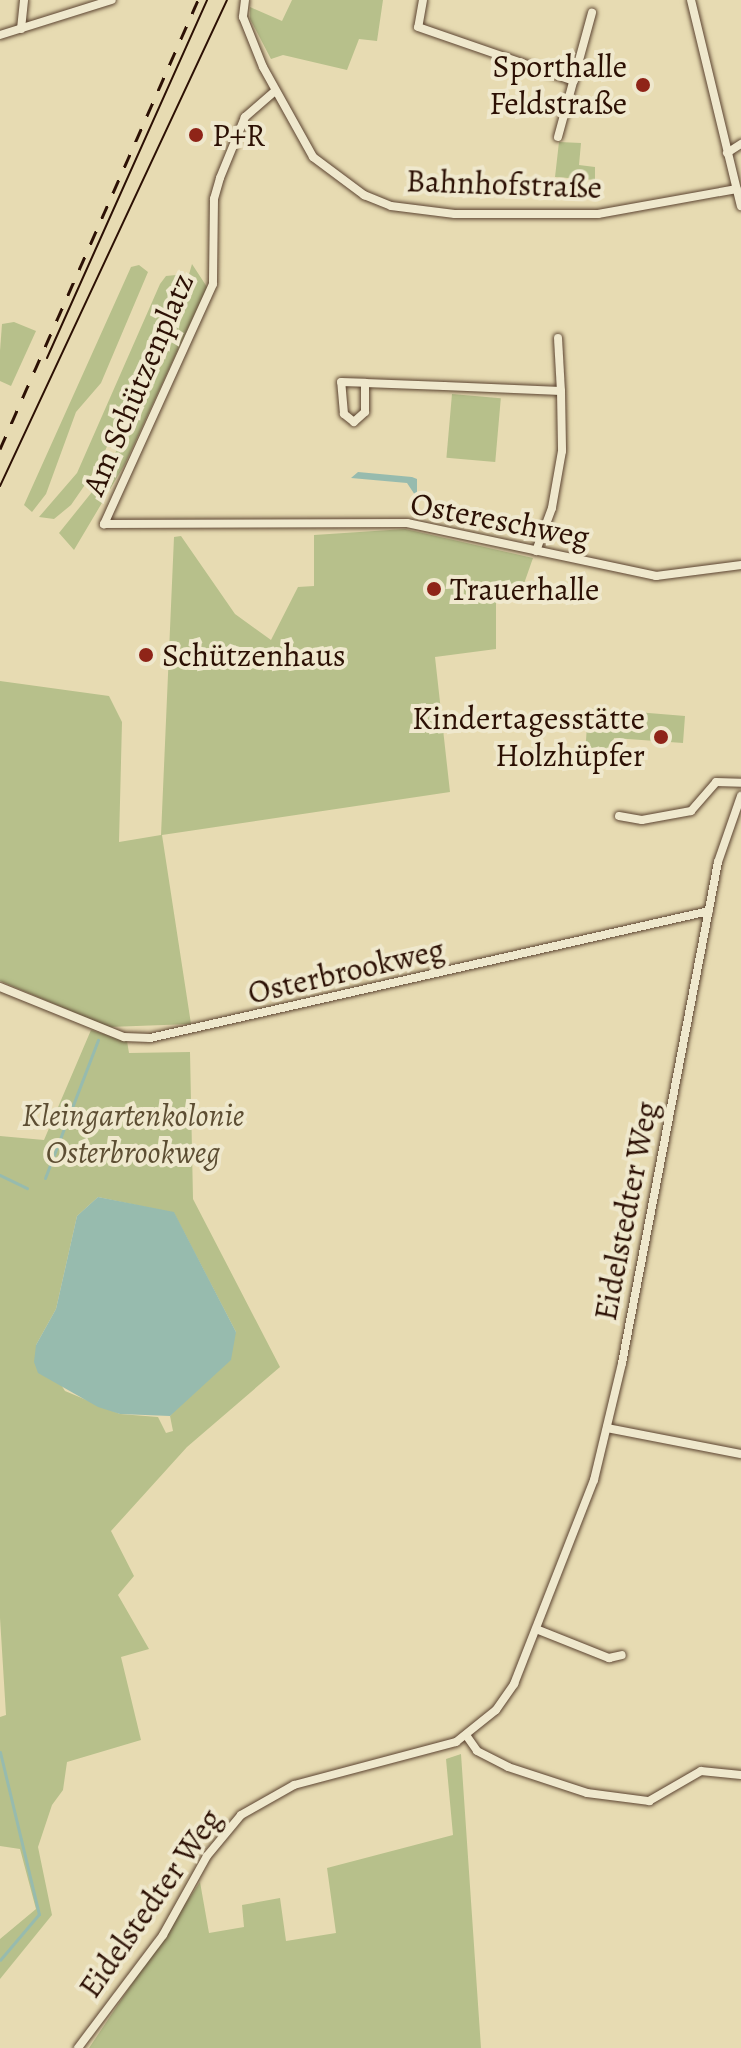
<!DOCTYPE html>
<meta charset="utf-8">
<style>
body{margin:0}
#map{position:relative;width:741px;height:2048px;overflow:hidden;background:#e7dbb2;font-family:Alegreya,serif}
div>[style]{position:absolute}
.green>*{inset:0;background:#b7c08b;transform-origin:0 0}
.water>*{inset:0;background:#97bbae}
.stream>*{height:3px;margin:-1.5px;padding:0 1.5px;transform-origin:1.5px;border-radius:1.5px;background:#97bbae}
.roads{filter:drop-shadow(0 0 2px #5b4330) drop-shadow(0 0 2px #5b4330)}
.minor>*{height:8px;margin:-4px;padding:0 4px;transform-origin:4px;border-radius:4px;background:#efe8cd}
.tram>*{height:2px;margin:-1px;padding:0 1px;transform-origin:1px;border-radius:1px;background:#2c1004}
.rail>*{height:3px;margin-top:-1.5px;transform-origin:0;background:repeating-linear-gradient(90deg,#2c1004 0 14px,transparent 0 28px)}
.dots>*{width:22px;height:22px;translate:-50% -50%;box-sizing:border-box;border:4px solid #efe8cd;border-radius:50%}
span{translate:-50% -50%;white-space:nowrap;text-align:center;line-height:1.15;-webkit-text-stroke:8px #efe8cd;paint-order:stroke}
.poi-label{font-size:32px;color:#2c1004}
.right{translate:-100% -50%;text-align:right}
.left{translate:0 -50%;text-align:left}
.street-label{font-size:32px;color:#2c1004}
.park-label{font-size:32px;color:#5d4e33;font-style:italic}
</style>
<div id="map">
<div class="green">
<i style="clip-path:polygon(292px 0,383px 0,377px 41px,359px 39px,347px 70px,283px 55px,271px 59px,250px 19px,250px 7px,282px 21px)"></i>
<i style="clip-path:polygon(559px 142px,581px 143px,579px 165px,595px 167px,595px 180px,555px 177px)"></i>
<i style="clip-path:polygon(192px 264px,207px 287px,125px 464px,74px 550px,59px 533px,100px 482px,164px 360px)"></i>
<i style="clip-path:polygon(139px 265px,148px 272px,101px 383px,76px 412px,46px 494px,32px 512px,24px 505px,131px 267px)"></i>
<i style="clip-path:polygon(176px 275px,181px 280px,176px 297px,98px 466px,71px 505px,54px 519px,39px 517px,77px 473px,160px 284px,166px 276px)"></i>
<i style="clip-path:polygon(14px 322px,36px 331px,11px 386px,0 381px,0 351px,2px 324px)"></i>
<i style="left:452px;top:394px;width:49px;height:64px;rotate:5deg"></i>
<i style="clip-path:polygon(405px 529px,533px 558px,520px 595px,496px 598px,496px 649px,435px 657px,450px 792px,162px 835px,191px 1024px,109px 1027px,0 981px,0 681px,109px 696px,122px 722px,119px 842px,161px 835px,174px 537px,181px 536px,235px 614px,271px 640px,298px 587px,314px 586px,314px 535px)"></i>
<i style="clip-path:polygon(588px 708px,685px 716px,683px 743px,614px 738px,611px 759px,585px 757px)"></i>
<i style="clip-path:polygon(evenodd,91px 1030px,127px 1041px,129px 1053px,190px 1052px,193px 1199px,280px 1367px,187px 1447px,111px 1531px,134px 1576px,118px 1595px,149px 1649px,121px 1657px,141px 1740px,67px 1762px,63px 1790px,52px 1805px,38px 1847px,52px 1915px,0 1979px,0 1939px,36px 1909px,20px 1849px,0 1846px,0 1717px,6px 1715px,0 1618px,0 1136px,44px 1140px,91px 1030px,98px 1197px,174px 1213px,236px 1332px,170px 1416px,173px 1431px,166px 1433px,158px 1417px,120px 1414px,65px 1391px,36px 1345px,56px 1309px,77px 1216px,98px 1197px)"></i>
<i style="clip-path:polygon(461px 1754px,481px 2048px,89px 2048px,200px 1882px,209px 1933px,244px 1927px,242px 1905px,280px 1898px,286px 1941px,336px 1933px,327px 1868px,453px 1835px,446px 1759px)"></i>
</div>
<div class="water">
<i style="clip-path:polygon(358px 472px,412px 477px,417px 479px,417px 498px,407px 483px,351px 478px)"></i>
<i style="clip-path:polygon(98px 1197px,174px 1212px,236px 1332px,231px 1360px,170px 1416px,120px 1414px,98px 1407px,38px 1373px,34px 1362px,36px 1345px,56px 1309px,77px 1216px)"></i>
</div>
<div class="stream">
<i style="left:0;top:1175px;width:30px;rotate:26deg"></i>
<i style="left:45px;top:1178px;width:148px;rotate:-69deg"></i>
<i style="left:0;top:1752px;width:167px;rotate:76.5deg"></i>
<i style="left:39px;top:1914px;width:60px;rotate:130.3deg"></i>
</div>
<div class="roads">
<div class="minor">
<i style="left:245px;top:0;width:17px;rotate:97deg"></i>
<i style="left:243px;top:17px;width:54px;rotate:68.2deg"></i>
<i style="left:263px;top:67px;width:103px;rotate:60.9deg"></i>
<i style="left:313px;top:157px;width:64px;rotate:36.7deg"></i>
<i style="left:364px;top:195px;width:29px;rotate:22deg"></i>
<i style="left:391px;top:206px;width:64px;rotate:7.1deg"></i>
<i style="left:455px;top:214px;width:143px"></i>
<i style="left:598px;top:214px;width:141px;rotate:-10.2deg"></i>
<i style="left:423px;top:0;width:27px;rotate:100deg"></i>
<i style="left:418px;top:27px;width:165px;rotate:19.1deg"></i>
<i style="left:691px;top:0;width:212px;rotate:76.4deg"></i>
<i style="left:21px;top:29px;width:29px;rotate:-84deg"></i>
<i style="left:0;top:35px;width:117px;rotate:-17.4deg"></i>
<i style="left:275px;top:91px;width:40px;rotate:139deg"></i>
<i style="left:245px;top:117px;width:66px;rotate:112.3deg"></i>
<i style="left:220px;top:178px;width:22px;rotate:106deg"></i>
<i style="left:214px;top:199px;width:85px;rotate:90.7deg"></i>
<i style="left:213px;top:284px;width:264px;rotate:114.4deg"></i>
<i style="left:104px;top:524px;width:303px;rotate:-0.2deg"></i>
<i style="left:407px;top:523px;width:255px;rotate:12deg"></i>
<i style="left:656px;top:576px;width:86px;rotate:-7.4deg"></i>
<i style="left:558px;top:137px;width:129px;rotate:-74.7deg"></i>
<i style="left:727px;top:153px;width:17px;rotate:-33deg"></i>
<i style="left:558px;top:338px;width:53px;rotate:86.8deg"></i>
<i style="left:365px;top:383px;width:29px;rotate:90deg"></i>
<i style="left:365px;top:412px;width:15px;rotate:138deg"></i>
<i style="left:354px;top:422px;width:13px;rotate:-141deg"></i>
<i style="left:344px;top:414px;width:32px;rotate:-95deg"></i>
<i style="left:341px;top:382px;width:24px;rotate:2deg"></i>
<i style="left:365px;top:383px;width:79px;rotate:2.2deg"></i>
<i style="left:444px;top:386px;width:117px;rotate:2.4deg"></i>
<i style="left:561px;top:391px;width:60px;rotate:89deg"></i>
<i style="left:562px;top:451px;width:58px;rotate:100deg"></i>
<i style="left:552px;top:508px;width:46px;rotate:110.4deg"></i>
<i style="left:619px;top:816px;width:23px;rotate:10deg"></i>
<i style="left:642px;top:820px;width:50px;rotate:-10.4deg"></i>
<i style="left:691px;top:811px;width:38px;rotate:-49deg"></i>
<i style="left:716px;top:782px;width:25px;rotate:2deg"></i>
<i style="left:0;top:987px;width:134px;rotate:22deg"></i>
<i style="left:124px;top:1037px;width:26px;rotate:2deg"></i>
<i style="left:150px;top:1038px;width:573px;rotate:-12.8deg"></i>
<i style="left:607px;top:1428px;width:136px;rotate:11deg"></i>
<i style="left:536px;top:1629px;width:79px;rotate:21.7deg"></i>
<i style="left:609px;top:1658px;width:13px;rotate:-13deg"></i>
<i style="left:466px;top:1735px;width:19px;rotate:55deg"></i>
<i style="left:477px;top:1751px;width:35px;rotate:27deg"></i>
<i style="left:508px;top:1767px;width:83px;rotate:18.2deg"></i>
<i style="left:587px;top:1793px;width:63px;rotate:7.4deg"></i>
<i style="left:649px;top:1801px;width:60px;rotate:-30deg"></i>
<i style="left:701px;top:1771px;width:40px;rotate:5.7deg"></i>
<i style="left:78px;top:2048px;width:141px;rotate:-53deg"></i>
<i style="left:163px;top:1935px;width:90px;rotate:-60.9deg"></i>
<i style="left:207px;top:1856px;width:53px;rotate:-50.3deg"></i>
<i style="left:241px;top:1815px;width:61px;rotate:-29.5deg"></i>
<i style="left:294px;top:1785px;width:168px;rotate:-14.9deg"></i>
<i style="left:456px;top:1742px;width:51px;rotate:-38.7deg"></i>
<i style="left:496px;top:1710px;width:32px;rotate:-55deg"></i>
<i style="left:514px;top:1684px;width:219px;rotate:-68.6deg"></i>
<i style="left:594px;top:1480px;width:120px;rotate:-76.5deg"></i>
<i style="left:622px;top:1363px;width:510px;rotate:-79.15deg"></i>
<i style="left:718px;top:862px;width:70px;rotate:-70.8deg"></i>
</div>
</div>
<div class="tram">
<i style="left:47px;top:358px;width:392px;rotate:-65.9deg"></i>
<i style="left:0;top:486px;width:536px;rotate:-64.96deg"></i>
</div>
<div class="rail">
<i style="left:0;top:449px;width:491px;rotate:-66.2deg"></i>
</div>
<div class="dots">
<i style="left:643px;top:85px;background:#8f2418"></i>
<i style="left:196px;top:135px;background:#8f2418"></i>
<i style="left:434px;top:589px;background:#8f2418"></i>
<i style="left:146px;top:655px;background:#8f2418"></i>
<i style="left:661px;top:737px;background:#8f2418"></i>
</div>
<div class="poi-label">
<span class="right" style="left:627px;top:85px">Sporthalle<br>Feldstraße</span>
<span class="left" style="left:212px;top:135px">P+R</span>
<span class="left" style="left:450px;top:589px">Trauerhalle</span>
<span class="left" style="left:162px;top:655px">Schützenhaus</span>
<span class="right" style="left:645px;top:737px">Kindertagesstätte<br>Holzhüpfer</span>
</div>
<div class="street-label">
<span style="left:504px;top:184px;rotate:2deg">Bahnhofstraße</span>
<span style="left:138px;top:384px;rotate:-67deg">Am Schützenplatz</span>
<span style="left:500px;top:520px;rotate:11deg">Ostereschweg</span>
<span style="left:346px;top:971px;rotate:-13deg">Osterbrookweg</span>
<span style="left:626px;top:1211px;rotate:-79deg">Eidelstedter Weg</span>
<span style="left:150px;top:1903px;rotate:-55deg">Eidelstedter Weg</span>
</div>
<div class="park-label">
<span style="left:133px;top:1134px">Kleingartenkolonie<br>Osterbrookweg</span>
</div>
</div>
